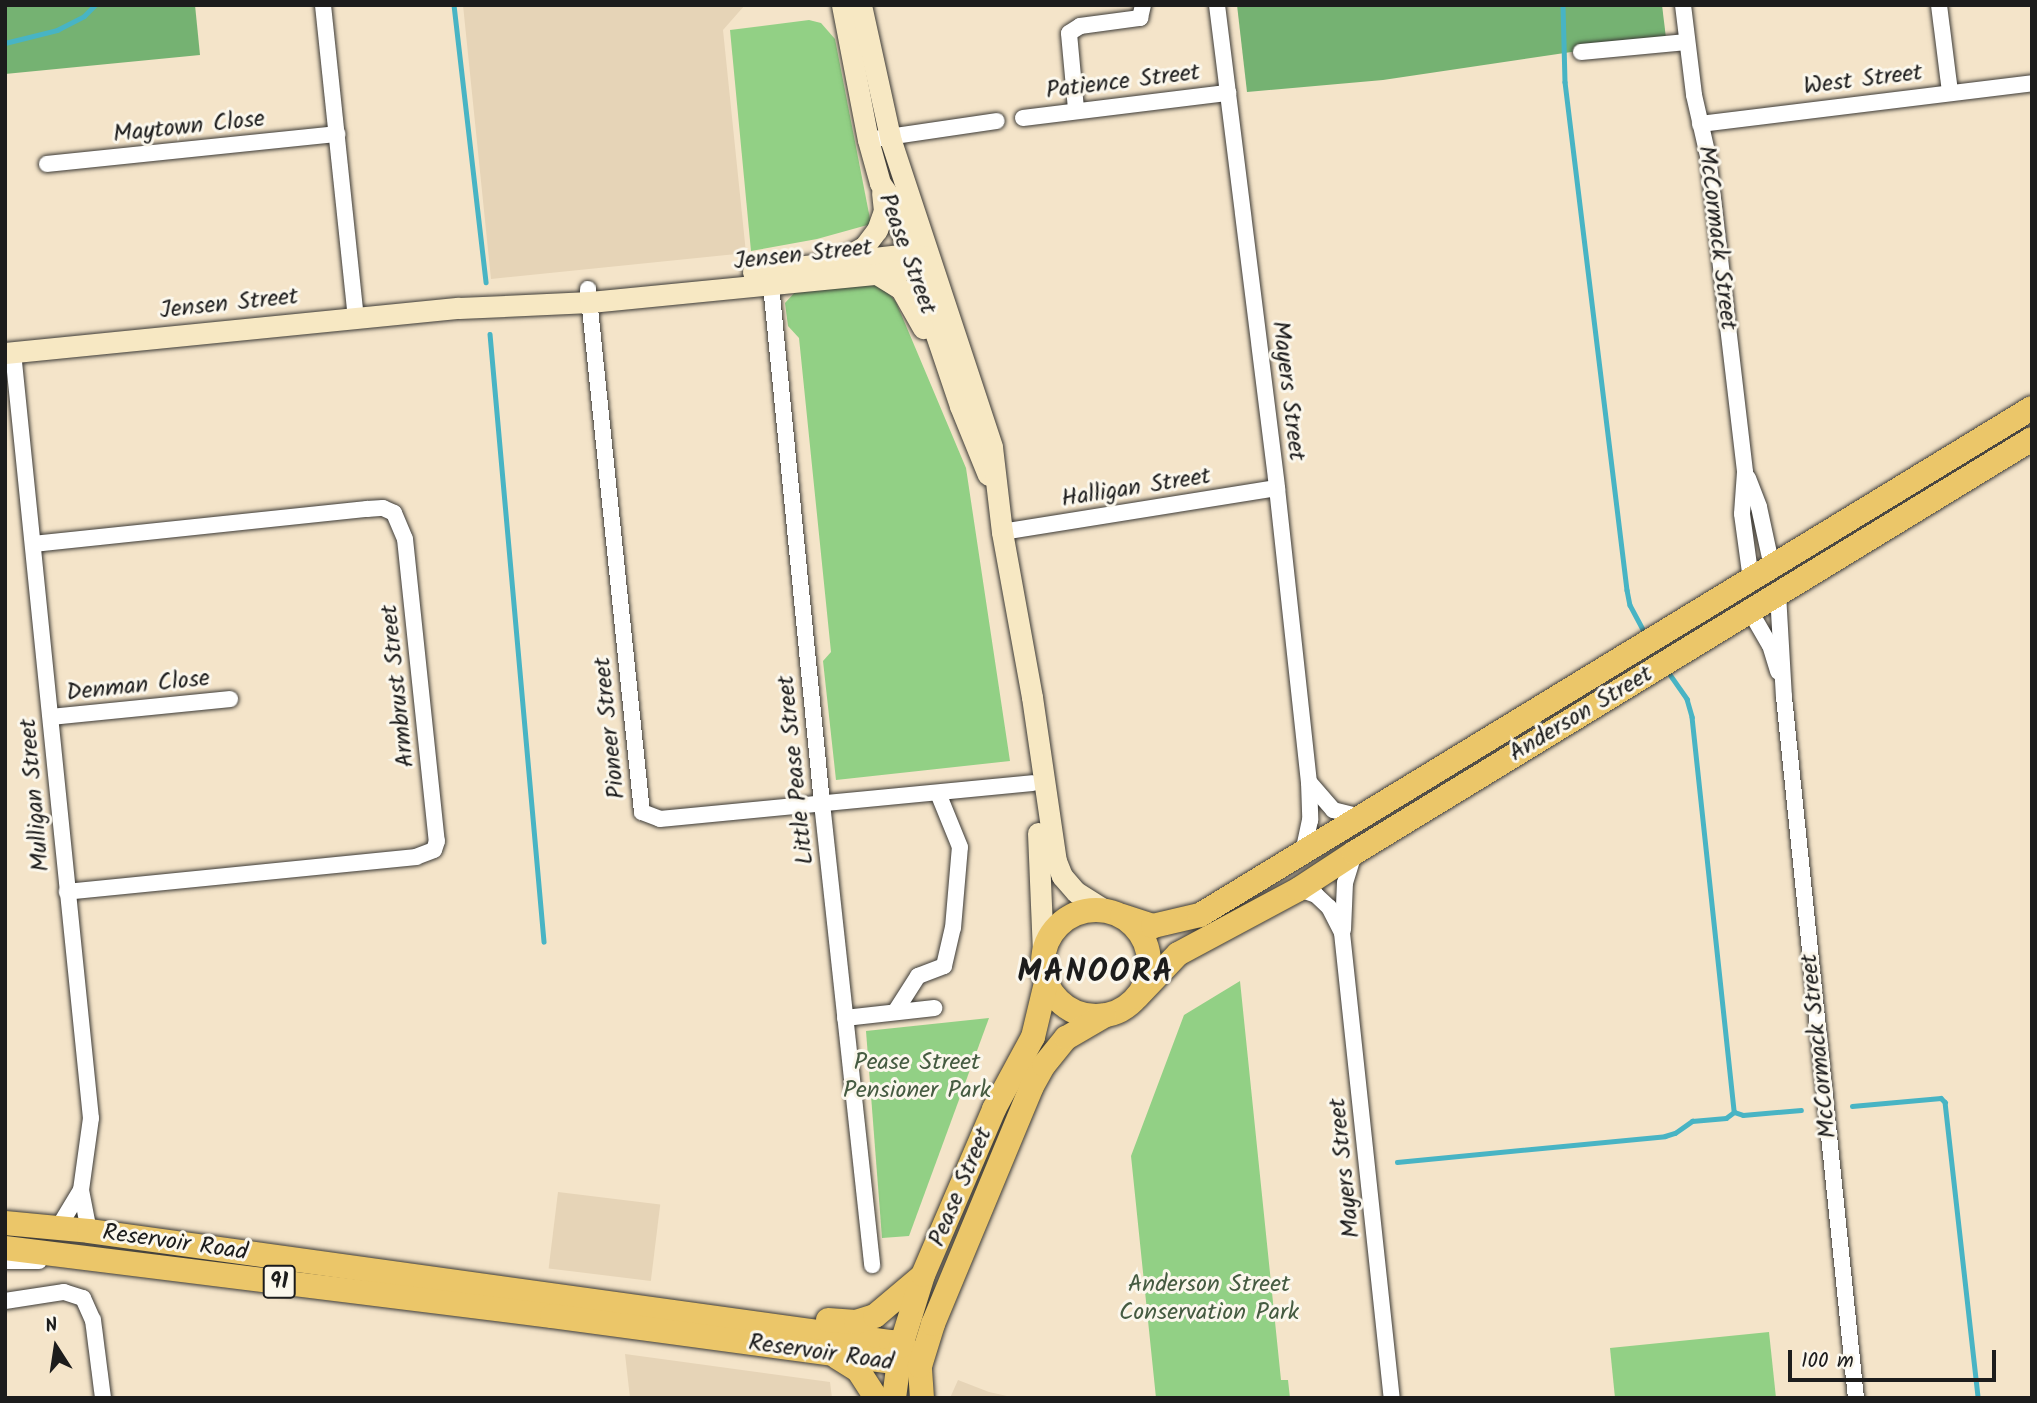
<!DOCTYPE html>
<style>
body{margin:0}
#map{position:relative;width:2037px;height:1403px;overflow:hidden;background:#f4e4c9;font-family:Kalam,sans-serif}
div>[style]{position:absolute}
.built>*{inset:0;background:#e6d4b7;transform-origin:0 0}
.green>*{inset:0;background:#92d085}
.forest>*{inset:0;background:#75b272}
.stream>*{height:4.5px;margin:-2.25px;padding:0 2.25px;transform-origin:2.25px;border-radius:2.25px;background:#48b4c4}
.roads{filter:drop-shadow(0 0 2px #3c3a36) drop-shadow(0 0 2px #3c3a36)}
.street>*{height:16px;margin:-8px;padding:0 8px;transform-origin:8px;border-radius:8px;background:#fff}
.secondary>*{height:21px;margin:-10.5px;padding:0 10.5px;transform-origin:10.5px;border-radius:10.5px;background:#f7e8c3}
.primary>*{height:24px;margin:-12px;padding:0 12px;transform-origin:12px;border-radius:12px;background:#ebc669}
.primary>.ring{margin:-12px;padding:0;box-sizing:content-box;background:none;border:24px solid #ebc669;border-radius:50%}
span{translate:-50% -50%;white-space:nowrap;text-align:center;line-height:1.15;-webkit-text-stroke:6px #fbf7ec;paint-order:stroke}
.shield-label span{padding:2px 5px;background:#fbf7ec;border:2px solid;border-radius:5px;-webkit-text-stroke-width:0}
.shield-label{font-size:23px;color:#1c1c1c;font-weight:700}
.street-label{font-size:24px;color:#1c1c1c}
.park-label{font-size:24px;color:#455b41}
.district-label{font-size:32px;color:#1c1c1c;font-weight:700;letter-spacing:2px}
.frame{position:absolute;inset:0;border:7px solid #1c1c1c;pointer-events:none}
.north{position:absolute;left:21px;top:1312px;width:70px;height:70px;-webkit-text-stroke:5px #fbf7ec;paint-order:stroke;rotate:348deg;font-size:19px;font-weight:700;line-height:28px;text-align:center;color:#1c1c1c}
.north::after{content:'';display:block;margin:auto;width:24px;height:32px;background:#1c1c1c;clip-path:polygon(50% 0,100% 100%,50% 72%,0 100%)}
.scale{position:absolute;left:1788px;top:1350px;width:208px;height:32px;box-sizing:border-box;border:4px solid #1c1c1c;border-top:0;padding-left:9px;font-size:21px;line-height:24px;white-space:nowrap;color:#1c1c1c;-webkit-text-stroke:5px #fbf7ec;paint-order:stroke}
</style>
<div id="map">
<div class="built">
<i style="clip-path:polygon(463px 5px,745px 5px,723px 30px,746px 253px,491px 279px)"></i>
<i style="left:558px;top:1192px;width:103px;height:77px;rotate:7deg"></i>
<i style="clip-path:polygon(625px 1354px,830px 1382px,832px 1398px,630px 1398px)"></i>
<i style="clip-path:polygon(958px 1380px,989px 1392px,1016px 1398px,950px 1398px)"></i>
</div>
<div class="green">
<i style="clip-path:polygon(809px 20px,821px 23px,835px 39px,871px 224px,817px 239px,751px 251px,730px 30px)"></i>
<i style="clip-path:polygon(872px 284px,885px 289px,896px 302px,966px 468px,1010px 761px,836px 780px,823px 661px,831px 652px,799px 338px,788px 326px,785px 303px,796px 291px)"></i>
<i style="clip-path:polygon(1240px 981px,1281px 1380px,1288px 1380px,1290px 1398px,1156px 1398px,1131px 1156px,1184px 1015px)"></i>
<i style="clip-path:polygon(989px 1018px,909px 1236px,882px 1238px,866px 1031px)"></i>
<i style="clip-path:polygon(1769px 1332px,1776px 1398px,1615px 1398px,1610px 1348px)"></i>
</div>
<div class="forest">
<i style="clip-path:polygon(5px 5px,195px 5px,200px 55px,5px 74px)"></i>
<i style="clip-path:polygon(1237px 5px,1662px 5px,1666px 38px,1383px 80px,1247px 92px)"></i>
</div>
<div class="stream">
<i style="left:454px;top:5px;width:279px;rotate:83.4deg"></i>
<i style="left:1563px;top:5px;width:77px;rotate:88.5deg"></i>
<i style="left:1565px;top:82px;width:512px;rotate:83.04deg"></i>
<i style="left:1627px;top:590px;width:15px;rotate:79deg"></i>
<i style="left:1630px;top:605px;width:30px;rotate:62deg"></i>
<i style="left:5px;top:43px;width:54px;rotate:-14deg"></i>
<i style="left:57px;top:30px;width:30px;rotate:-27deg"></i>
<i style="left:84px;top:16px;width:16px;rotate:-45deg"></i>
<i style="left:490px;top:334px;width:610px;rotate:84.92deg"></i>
<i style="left:1669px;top:673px;width:32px;rotate:55deg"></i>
<i style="left:1687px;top:699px;width:19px;rotate:74deg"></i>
<i style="left:1692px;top:717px;width:397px;rotate:83.9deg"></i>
<i style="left:1852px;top:1106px;width:89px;rotate:-5.1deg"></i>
<i style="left:1941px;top:1098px;width:6px;rotate:45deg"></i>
<i style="left:1945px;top:1102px;width:298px;rotate:83.6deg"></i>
<i style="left:1397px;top:1162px;width:269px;rotate:-5.5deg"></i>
<i style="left:1665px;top:1136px;width:10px;rotate:-17deg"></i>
<i style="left:1675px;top:1133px;width:21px;rotate:-35deg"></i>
<i style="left:1692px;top:1121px;width:34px;rotate:-5deg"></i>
<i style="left:1726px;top:1118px;width:10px;rotate:-37deg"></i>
<i style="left:1734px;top:1112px;width:9px;rotate:18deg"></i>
<i style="left:1743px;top:1115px;width:58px;rotate:-4.9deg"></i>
</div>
<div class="roads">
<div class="street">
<i style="left:323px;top:5px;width:315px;rotate:84deg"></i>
<i style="left:1217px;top:5px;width:487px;rotate:82.9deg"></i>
<i style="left:1277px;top:488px;width:296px;rotate:83.8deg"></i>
<i style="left:1309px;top:782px;width:38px;rotate:88deg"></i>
<i style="left:1310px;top:820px;width:33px;rotate:102deg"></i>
<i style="left:1683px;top:5px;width:91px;rotate:83deg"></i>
<i style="left:1694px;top:95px;width:63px;rotate:77.1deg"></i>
<i style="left:1708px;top:156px;width:78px;rotate:83.3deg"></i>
<i style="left:1717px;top:233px;width:241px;rotate:83.3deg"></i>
<i style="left:1745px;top:472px;width:42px;rotate:94.1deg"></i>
<i style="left:1742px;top:514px;width:67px;rotate:82.2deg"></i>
<i style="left:1939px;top:5px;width:88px;rotate:82.8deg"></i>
<i style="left:1581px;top:52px;width:106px;rotate:-5.4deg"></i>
<i style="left:1076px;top:109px;width:76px;rotate:-95.3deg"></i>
<i style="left:1069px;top:33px;width:13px;rotate:-32deg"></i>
<i style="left:1080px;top:26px;width:61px;rotate:-7.6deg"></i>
<i style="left:1140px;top:18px;width:13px;rotate:-77deg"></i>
<i style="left:1023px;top:118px;width:207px;rotate:-7deg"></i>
<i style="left:1700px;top:124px;width:335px;rotate:-7deg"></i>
<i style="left:868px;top:140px;width:130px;rotate:-8.4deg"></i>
<i style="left:47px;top:164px;width:292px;rotate:-5.9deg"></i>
<i style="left:770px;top:275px;width:531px;rotate:84.38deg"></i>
<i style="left:822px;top:803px;width:465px;rotate:83.8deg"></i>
<i style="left:588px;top:289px;width:526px;rotate:84.11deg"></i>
<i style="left:642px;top:812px;width:19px;rotate:21deg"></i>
<i style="left:660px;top:819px;width:374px;rotate:-5.5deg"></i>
<i style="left:13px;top:352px;width:770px;rotate:84.19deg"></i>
<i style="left:91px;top:1118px;width:73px;rotate:97.9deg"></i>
<i style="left:81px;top:1190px;width:44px;rotate:121.2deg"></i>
<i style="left:1748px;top:478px;width:31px;rotate:69deg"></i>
<i style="left:1759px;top:507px;width:61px;rotate:77.8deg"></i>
<i style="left:1002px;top:532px;width:278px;rotate:-9.1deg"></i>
<i style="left:33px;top:544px;width:336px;rotate:-6deg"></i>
<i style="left:367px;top:509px;width:16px;rotate:-4deg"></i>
<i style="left:383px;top:508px;width:12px;rotate:24deg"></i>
<i style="left:394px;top:513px;width:28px;rotate:67deg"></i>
<i style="left:405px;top:539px;width:304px;rotate:84deg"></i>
<i style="left:437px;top:841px;width:9px;rotate:108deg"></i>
<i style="left:434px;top:850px;width:19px;rotate:159deg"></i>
<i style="left:416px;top:857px;width:351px;rotate:174.3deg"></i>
<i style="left:1778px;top:594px;width:103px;rotate:86.7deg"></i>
<i style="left:1784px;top:697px;width:705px;rotate:84.14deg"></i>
<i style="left:1750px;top:611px;width:39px;rotate:60deg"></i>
<i style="left:1770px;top:645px;width:28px;rotate:73deg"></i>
<i style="left:51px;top:717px;width:180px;rotate:-5.7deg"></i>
<i style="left:1309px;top:782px;width:37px;rotate:49deg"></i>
<i style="left:1333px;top:810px;width:29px;rotate:14deg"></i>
<i style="left:1299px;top:889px;width:18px;rotate:19deg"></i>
<i style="left:1316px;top:895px;width:18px;rotate:43deg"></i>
<i style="left:1329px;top:907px;width:29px;rotate:63deg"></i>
<i style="left:1342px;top:933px;width:468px;rotate:83.9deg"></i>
<i style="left:1343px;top:930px;width:47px;rotate:-87.6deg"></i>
<i style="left:1345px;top:883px;width:31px;rotate:-73deg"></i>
<i style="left:895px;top:1012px;width:43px;rotate:-57.4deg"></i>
<i style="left:918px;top:976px;width:28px;rotate:-21deg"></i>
<i style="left:944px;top:966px;width:39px;rotate:-77deg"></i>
<i style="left:953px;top:928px;width:81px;rotate:-85.1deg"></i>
<i style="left:960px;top:847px;width:58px;rotate:-112.2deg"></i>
<i style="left:845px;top:1018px;width:90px;rotate:-6.4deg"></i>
<i style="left:81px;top:1190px;width:42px;rotate:79deg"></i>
<i style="left:5px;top:1261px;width:34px"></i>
<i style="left:5px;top:1301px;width:60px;rotate:-8.7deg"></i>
<i style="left:64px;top:1292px;width:20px;rotate:18deg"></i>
<i style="left:83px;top:1298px;width:24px;rotate:66deg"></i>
<i style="left:93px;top:1320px;width:79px;rotate:82.7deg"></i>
</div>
<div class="secondary">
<i style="left:842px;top:5px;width:137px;rotate:79.1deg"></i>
<i style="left:868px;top:140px;width:45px;rotate:74.4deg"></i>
<i style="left:880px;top:183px;width:16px;rotate:55deg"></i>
<i style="left:889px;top:196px;width:222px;rotate:71.3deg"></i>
<i style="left:960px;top:406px;width:74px;rotate:67.9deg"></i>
<i style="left:861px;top:5px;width:139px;rotate:77.6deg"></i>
<i style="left:891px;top:141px;width:322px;rotate:71.7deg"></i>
<i style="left:992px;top:447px;width:86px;rotate:83.3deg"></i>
<i style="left:1002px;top:532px;width:168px;rotate:79.7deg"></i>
<i style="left:1032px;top:697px;width:166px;rotate:81.7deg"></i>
<i style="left:1056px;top:861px;width:16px;rotate:68deg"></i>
<i style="left:1062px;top:876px;width:21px;rotate:49deg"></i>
<i style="left:1076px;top:892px;width:36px;rotate:32deg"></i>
<i style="left:843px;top:258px;width:24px;rotate:-28deg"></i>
<i style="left:864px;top:247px;width:21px;rotate:-53deg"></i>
<i style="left:877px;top:230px;width:20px;rotate:-70deg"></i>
<i style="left:884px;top:211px;width:18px;rotate:-96deg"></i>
<i style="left:753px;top:272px;width:157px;rotate:-6.6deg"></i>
<i style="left:909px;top:254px;width:13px;rotate:9deg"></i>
<i style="left:877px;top:274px;width:28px;rotate:32deg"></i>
<i style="left:901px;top:289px;width:45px;rotate:60.6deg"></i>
<i style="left:5px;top:353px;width:456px;rotate:-5.7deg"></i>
<i style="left:459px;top:308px;width:131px;rotate:-2.6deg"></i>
<i style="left:590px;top:302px;width:288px;rotate:-5.6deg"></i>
<i style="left:877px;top:274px;width:28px;rotate:-10deg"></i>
<i style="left:905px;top:269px;width:26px;rotate:-28deg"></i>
<i style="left:1038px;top:833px;width:120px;rotate:87.6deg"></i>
</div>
<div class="primary">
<i class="ring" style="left:1043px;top:910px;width:82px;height:82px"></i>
<i style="left:1122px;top:916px;width:33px;rotate:18deg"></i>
<i style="left:1153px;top:926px;width:48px;rotate:-13.2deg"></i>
<i style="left:1200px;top:915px;width:974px;rotate:-31.36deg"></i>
<i style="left:1137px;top:997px;width:59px;rotate:-46.4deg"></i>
<i style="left:1178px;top:954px;width:137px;rotate:-28.2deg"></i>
<i style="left:1299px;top:889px;width:66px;rotate:-33.2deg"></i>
<i style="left:1354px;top:853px;width:794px;rotate:-31.41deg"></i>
<i style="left:5px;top:1223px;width:84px;rotate:5.4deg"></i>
<i style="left:89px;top:1231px;width:810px;rotate:7.88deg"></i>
<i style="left:891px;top:1342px;width:20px;rotate:27deg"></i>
<i style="left:909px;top:1351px;width:19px;rotate:54deg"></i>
<i style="left:5px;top:1248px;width:551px;rotate:7.09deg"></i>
<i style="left:552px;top:1316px;width:371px;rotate:7.7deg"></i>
<i style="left:828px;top:1320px;width:28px;rotate:4deg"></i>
<i style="left:856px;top:1322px;width:20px;rotate:-18deg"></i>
<i style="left:875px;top:1316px;width:59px;rotate:-40.2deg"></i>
<i style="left:837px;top:1357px;width:25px;rotate:32deg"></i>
<i style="left:858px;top:1370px;width:33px;rotate:57deg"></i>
<i style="left:894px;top:1398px;width:52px;rotate:-82.3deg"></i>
<i style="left:901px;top:1346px;width:74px;rotate:-72.8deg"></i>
<i style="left:923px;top:1275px;width:181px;rotate:-66.8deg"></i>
<i style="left:994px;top:1109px;width:82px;rotate:-61.6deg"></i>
<i style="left:1033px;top:1037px;width:56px;rotate:-76.5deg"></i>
<i style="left:922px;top:1398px;width:32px;rotate:-94deg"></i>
<i style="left:920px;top:1366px;width:44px;rotate:-72.8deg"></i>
<i style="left:933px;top:1324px;width:256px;rotate:-67.4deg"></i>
<i style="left:1031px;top:1088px;width:26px;rotate:-61deg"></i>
<i style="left:1044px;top:1065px;width:35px;rotate:-51deg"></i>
<i style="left:1066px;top:1038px;width:44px;rotate:-30.1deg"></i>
</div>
</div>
<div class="shield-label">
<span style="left:279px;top:1282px">91</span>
</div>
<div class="street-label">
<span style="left:1863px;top:80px;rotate:-7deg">West Street</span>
<span style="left:1123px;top:82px;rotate:-7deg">Patience Street</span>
<span style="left:189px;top:127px;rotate:-6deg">Maytown Close</span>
<span style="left:1717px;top:238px;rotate:83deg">McCormack Street</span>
<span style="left:907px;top:254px;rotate:70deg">Pease Street</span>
<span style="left:803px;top:255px;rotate:-6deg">Jensen Street</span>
<span style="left:229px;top:304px;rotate:-6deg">Jensen Street</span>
<span style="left:1288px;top:391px;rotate:83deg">Mayers Street</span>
<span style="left:1136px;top:488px;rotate:-9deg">Halligan Street</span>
<span style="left:138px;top:686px;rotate:-6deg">Denman Close</span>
<span style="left:398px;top:686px;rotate:-96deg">Armbrust Street</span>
<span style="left:1581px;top:714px;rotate:-31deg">Anderson Street</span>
<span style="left:610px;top:728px;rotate:-96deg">Pioneer Street</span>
<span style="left:796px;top:770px;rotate:-96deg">Little Pease Street</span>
<span style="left:35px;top:795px;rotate:-95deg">Mulligan Street</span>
<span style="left:1819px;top:1046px;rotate:-96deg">McCormack Street</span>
<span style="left:1345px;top:1168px;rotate:-96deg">Mayers Street</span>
<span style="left:961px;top:1187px;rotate:-67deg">Pease Street</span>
<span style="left:175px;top:1243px;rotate:8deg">Reservoir Road</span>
<span style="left:821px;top:1353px;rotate:8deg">Reservoir Road</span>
</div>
<div class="park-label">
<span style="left:917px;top:1077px">Pease Street<br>Pensioner Park</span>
<span style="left:1209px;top:1299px">Anderson Street<br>Conservation Park</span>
</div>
<div class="district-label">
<span style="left:1096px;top:973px">MANOORA</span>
</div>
<div class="frame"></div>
<div class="north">N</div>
<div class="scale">100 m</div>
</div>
